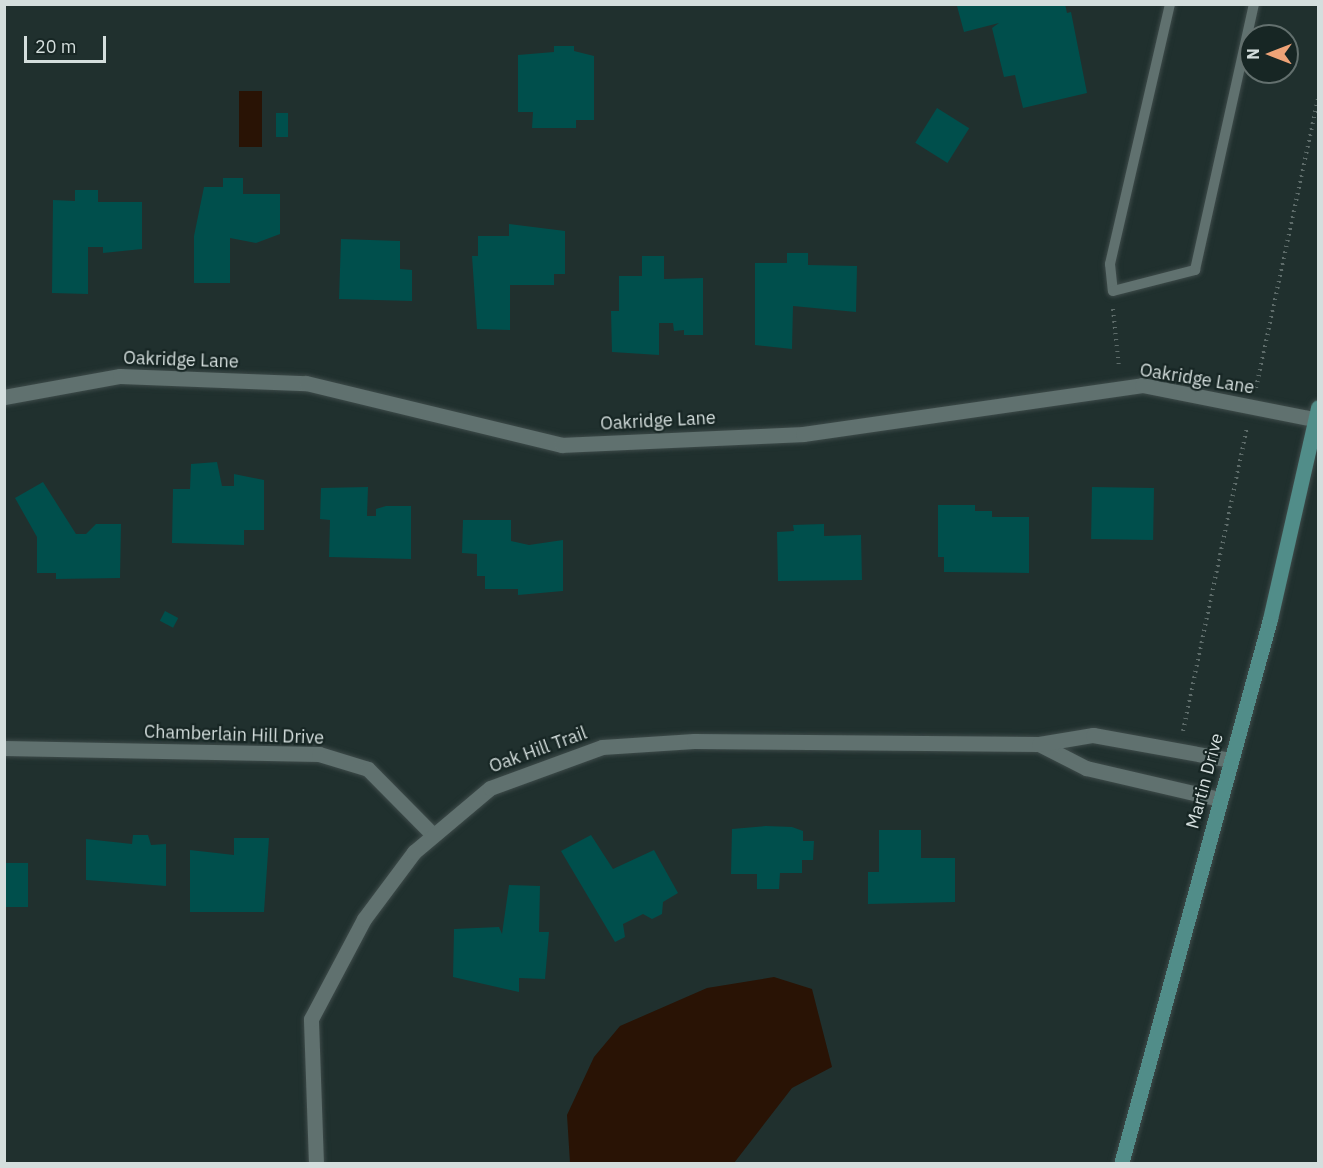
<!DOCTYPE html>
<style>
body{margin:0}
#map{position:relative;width:1323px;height:1168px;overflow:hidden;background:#20302e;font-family:"IBM Plex Sans",sans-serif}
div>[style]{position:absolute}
.water>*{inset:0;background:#291305;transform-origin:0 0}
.building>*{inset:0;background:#004f4c;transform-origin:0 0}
.path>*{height:4px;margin-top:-2px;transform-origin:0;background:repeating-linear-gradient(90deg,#5e6c6a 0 1.5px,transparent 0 6px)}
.roads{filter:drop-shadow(0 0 2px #3e4b4a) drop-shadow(0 0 2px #3e4b4a)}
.lane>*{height:10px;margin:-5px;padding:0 5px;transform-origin:5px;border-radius:5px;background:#60716f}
.street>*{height:15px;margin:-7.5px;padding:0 7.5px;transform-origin:7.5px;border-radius:7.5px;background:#60716f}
.secondary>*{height:15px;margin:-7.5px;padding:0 7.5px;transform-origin:7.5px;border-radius:7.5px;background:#518d89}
span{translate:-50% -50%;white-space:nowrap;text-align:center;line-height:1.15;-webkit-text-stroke:4.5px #172624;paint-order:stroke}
.street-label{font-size:18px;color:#d4dedd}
.frame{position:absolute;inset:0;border:6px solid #d4dedd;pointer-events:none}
.north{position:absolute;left:1239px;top:24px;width:60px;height:60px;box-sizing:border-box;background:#172624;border:2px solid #63706e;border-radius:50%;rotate:270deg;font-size:16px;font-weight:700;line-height:24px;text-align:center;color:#d4dedd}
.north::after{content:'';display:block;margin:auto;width:21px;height:27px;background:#efa377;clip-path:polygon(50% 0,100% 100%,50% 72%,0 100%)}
.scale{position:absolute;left:24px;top:36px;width:82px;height:27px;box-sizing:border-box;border:3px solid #d4dedd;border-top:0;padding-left:8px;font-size:18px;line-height:21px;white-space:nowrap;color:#d4dedd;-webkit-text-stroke:4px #172624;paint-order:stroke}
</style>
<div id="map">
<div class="water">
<i style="left:239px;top:91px;width:23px;height:56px"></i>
<i style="clip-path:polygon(774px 977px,812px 989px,832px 1067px,792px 1088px,734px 1163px,570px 1163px,567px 1115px,594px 1057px,620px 1026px,707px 988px)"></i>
</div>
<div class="building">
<i style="clip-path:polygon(952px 4px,1065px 4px,1067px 13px,1071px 12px,1087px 93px,1023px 108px,1015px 75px,1004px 77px,992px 28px,999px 23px,964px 32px,957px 6px)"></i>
<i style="clip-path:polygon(554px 46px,574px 46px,574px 51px,594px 56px,594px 120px,576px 120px,576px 128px,532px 128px,533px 112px,518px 112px,518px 55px,554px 52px)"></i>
<i style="left:937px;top:108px;width:38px;height:41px;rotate:32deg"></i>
<i style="left:276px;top:113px;width:12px;height:24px"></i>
<i style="clip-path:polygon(223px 178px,243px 178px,243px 194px,280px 194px,280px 234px,256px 243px,230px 238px,230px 283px,194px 283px,194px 236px,204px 187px,223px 187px)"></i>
<i style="clip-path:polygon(75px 190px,98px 190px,98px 202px,142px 202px,142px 249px,103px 253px,103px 247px,88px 247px,88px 294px,52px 293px,53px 200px,75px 201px)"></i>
<i style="clip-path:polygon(509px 224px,565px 231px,565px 274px,554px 274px,554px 285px,510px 285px,510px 330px,477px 329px,472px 256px,478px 256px,478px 236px,509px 236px)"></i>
<i style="clip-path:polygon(341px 239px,400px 241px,400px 269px,412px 270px,412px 301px,339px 299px)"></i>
<i style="clip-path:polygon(787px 253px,808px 253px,808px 265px,857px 266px,856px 312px,793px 306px,792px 349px,755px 345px,755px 263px,787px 263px)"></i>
<i style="clip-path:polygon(642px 256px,664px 256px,664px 279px,703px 278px,703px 335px,684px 335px,684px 330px,674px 331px,673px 323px,659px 323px,659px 355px,612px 352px,611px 311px,619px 311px,619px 276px,642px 276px)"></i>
<i style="clip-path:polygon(217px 462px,222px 486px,234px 486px,234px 474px,264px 480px,264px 530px,244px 530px,244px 545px,172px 543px,173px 489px,190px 489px,191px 464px)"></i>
<i style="clip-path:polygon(43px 482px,76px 534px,86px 534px,96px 524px,121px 524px,120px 578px,56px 579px,56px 573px,37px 573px,37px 537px,15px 498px)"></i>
<i style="clip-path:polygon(368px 487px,367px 516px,376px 516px,376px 509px,386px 506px,411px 506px,411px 559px,329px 557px,330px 520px,320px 519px,321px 488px)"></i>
<i style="left:1092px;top:487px;width:62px;height:52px;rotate:1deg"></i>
<i style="clip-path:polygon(938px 505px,975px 505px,975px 511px,992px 511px,992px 517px,1029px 517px,1029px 573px,944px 572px,944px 557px,938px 557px)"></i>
<i style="clip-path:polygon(463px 520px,511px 520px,511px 541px,529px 545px,563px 540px,563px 591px,518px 595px,518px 589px,485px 589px,485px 576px,477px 576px,477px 554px,462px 553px)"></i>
<i style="clip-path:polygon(824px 524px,824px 536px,861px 535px,862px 580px,778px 581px,777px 532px,794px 531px,793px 525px)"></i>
<i style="left:165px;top:611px;width:15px;height:11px;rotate:28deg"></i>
<i style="clip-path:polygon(766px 826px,792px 827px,803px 831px,803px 841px,814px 841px,813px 860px,802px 860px,802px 873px,780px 873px,779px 889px,757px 889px,757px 874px,731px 874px,732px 829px)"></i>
<i style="clip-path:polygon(879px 830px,921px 830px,921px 858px,955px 858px,955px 902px,868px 904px,868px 872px,879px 872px)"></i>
<i style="clip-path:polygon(133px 835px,148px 835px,151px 845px,166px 844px,166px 886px,86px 880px,86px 839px,132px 844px)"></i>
<i style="clip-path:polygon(591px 835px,613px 869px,654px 850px,678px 893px,663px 902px,662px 914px,652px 919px,643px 914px,623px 924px,625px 937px,615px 942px,561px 851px)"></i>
<i style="clip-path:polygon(234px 838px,269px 838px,264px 912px,190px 912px,190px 850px,234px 855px)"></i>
<i style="left:4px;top:863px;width:24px;height:44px"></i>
<i style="clip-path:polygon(509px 885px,540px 886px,539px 932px,549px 932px,545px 979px,519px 978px,519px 992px,453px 977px,454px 929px,499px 927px,502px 934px)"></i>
</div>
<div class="path">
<i style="left:1113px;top:309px;width:58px;rotate:84.1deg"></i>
<i style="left:1256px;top:388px;width:296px;rotate:-77.9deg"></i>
<i style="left:1183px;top:731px;width:311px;rotate:-78.1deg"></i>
</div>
<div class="roads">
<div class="lane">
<i style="left:1170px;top:4px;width:267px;rotate:103deg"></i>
<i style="left:1110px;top:264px;width:27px;rotate:84deg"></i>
<i style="left:1113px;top:291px;width:85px;rotate:-14.4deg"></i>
<i style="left:1195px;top:270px;width:272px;rotate:-77.5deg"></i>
</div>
<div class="street">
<i style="left:4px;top:397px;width:118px;rotate:-10.3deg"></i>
<i style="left:120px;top:376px;width:186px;rotate:2.2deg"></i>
<i style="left:306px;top:383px;width:263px;rotate:13.6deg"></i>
<i style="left:562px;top:445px;width:241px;rotate:-2.6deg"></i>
<i style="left:803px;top:434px;width:343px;rotate:-8.2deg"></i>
<i style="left:1142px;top:385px;width:179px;rotate:11.2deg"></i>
<i style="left:1039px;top:744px;width:53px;rotate:27.1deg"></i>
<i style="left:1086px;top:768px;width:137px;rotate:13.1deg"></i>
<i style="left:4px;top:748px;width:315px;rotate:1.1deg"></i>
<i style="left:319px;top:754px;width:51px;rotate:17deg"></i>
<i style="left:368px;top:769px;width:93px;rotate:45.4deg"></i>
<i style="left:316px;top:1164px;width:145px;rotate:-92deg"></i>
<i style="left:311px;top:1019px;width:113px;rotate:-62.1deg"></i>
<i style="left:364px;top:919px;width:84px;rotate:-53.3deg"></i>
<i style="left:414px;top:852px;width:99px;rotate:-40.1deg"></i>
<i style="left:490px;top:788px;width:119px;rotate:-20.1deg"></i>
<i style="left:602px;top:747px;width:92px;rotate:-3.7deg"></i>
<i style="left:694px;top:741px;width:345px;rotate:0.5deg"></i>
<i style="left:1039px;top:744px;width:55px;rotate:-9.5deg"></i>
<i style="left:1093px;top:735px;width:139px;rotate:10.3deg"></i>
</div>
<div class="secondary">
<i style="left:1121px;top:1164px;width:565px;rotate:-74.71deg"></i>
<i style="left:1270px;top:619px;width:217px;rotate:-77.2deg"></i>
</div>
</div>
<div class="street-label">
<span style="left:181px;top:360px;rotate:2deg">Oakridge Lane</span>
<span style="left:1197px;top:379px;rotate:9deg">Oakridge Lane</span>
<span style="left:658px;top:421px;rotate:-3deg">Oakridge Lane</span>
<span style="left:234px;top:735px;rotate:2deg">Chamberlain Hill Drive</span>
<span style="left:538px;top:750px;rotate:-20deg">Oak Hill Trail</span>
<span style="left:1205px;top:781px;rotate:-75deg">Martin Drive</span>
</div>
<div class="frame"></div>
<div class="north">N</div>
<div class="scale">20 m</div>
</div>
